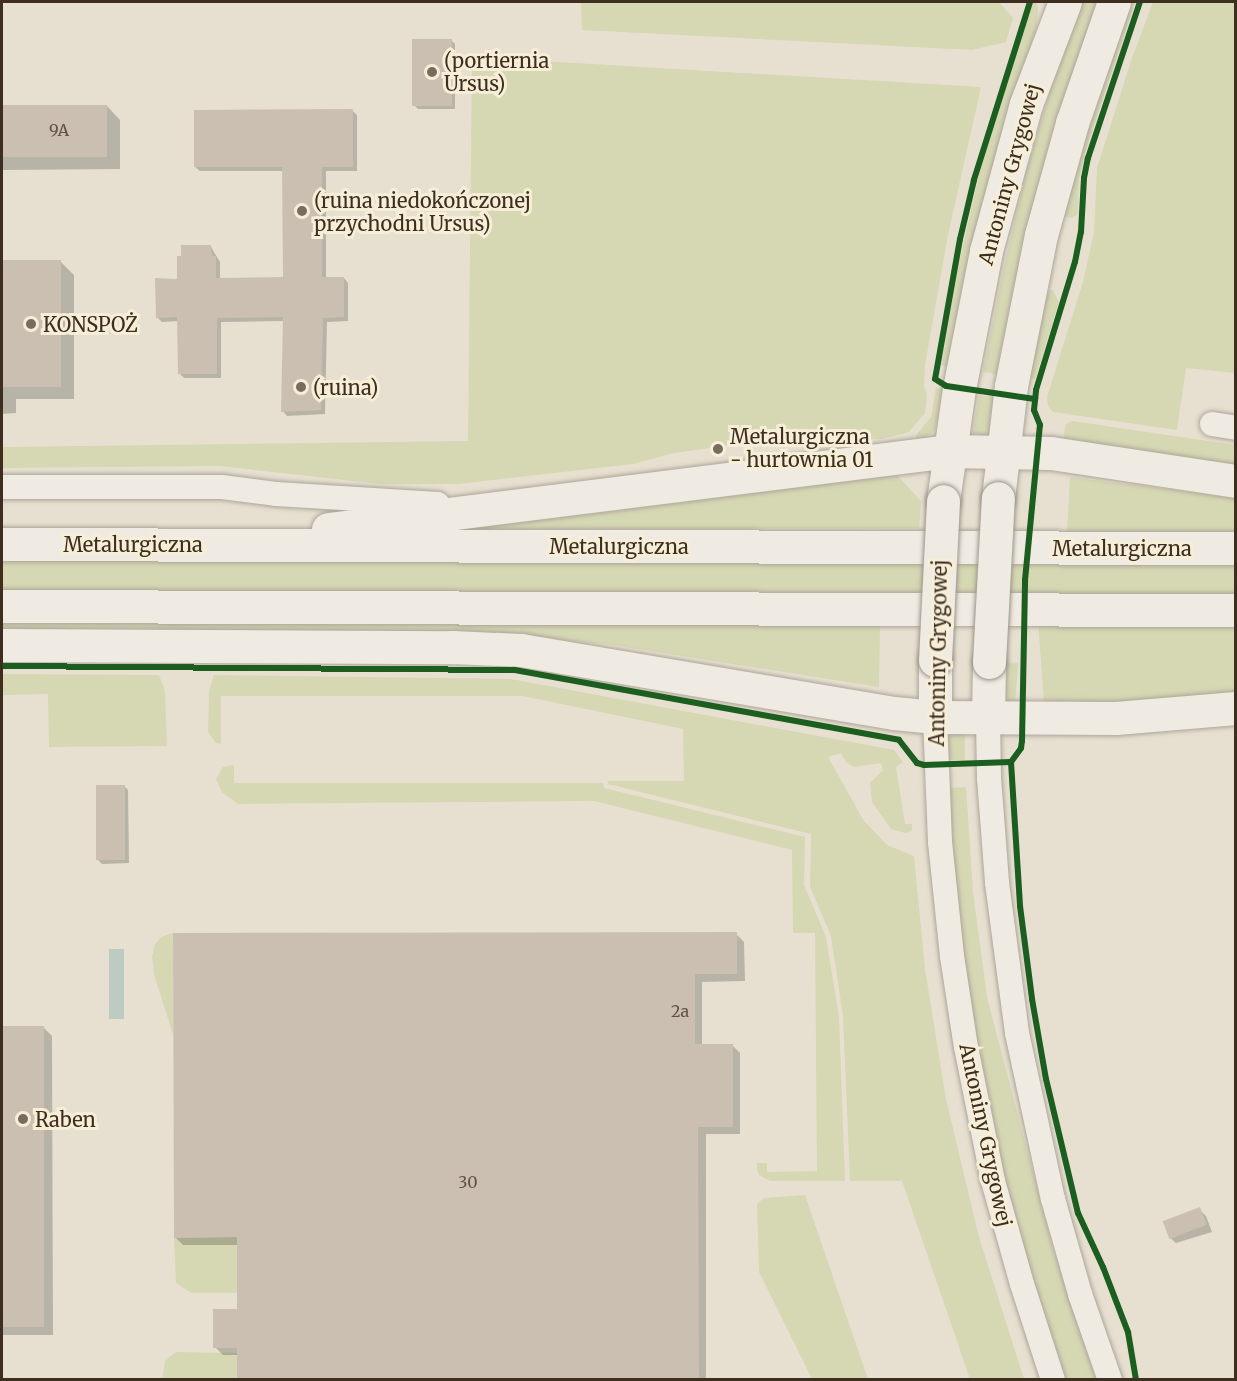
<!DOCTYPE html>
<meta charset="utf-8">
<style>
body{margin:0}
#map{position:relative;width:1237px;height:1381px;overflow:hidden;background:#e7e0d1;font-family:Merriweather,serif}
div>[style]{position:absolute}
.green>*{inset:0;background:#d6d7b3;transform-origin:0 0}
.water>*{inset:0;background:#bcccc2;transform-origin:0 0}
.shadow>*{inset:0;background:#0003}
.building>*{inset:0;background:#cbbfb2;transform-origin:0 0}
.roads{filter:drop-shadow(0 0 2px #ada599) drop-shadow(0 0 2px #ada599)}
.street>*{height:24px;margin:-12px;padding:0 12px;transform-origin:12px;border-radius:12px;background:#efebe3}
.secondary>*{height:33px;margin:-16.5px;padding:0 16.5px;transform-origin:16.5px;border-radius:16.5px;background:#efebe3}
.bridges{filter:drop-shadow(0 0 2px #9c958a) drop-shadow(0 0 2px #9c958a)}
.secondary-bridge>*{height:33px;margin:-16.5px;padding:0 16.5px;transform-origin:16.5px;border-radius:16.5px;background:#efebe3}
.cycleway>*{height:6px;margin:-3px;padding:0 3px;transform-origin:3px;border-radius:3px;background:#1b5e20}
.dots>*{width:16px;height:16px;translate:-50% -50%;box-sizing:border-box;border:3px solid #f7eed8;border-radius:50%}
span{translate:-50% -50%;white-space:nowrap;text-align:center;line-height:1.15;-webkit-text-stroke:6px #f7eed8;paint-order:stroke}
.number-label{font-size:16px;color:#605244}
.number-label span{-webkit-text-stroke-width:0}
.poi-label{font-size:20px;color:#3d2e20}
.left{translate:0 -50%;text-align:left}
.street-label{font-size:20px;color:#3d2e20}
.frame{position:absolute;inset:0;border:3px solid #3d2e20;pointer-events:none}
</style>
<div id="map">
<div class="green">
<i style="clip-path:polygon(581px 2px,999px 2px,1013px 18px,1006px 42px,972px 50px,582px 30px)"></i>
<i style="clip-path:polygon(1033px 2px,1037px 2px,1038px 8px,1037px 27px,1016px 85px,950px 367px,941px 365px,958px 268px,986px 143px)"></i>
<i style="clip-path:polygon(1082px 2px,1100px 2px,1002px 375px,983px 372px,1003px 271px,1027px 168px,1063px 48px)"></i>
<i style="clip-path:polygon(1124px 2px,1135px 2px,1085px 153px,1079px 181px,1078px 214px,1072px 218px,1065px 216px,1067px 180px)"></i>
<i style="clip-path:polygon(1153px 2px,1235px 2px,1235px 373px,1186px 368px,1177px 430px,1053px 412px,1048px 406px,1047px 397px,1083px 282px,1094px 232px,1097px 168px,1131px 61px)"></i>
<i style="clip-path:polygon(472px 57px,981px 87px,948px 235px,925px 365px,924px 386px,927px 394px,925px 413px,909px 432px,882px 439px,791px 437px,674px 453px,633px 464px,458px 484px,381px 484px,219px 466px,2px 468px,2px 447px,468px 441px)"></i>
<i style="clip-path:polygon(1049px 290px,1053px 290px,1059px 302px,1035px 379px,1025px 378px,1027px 361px)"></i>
<i style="clip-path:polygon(936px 388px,946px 390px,939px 420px,934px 431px,917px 444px,916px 435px,931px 417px)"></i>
<i style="left:979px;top:395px;width:18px;height:39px;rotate:9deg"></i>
<i style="clip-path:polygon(1072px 421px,1235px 445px,1235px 466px,1063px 440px,1066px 424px)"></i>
<i style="clip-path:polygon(895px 473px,921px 501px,919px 528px,368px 530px)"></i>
<i style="clip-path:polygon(1070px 477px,1235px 498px,1235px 534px,1067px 533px)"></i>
<i style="left:2px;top:559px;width:1233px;height:37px"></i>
<i style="clip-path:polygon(2px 618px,880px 625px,879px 687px,606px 644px,473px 635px,2px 632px)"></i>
<i style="clip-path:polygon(1038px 621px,1235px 622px,1235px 693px,1178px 700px,1044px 703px)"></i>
<i style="left:1002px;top:662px;width:16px;height:43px;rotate:4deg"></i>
<i style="clip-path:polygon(2px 674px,159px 675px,165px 691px,167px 746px,49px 747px,48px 694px,2px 695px)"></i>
<i style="clip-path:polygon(214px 675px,511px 679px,894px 750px,903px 762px,896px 767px,905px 824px,912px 824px,912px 831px,905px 833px,891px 829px,872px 802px,870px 783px,883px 770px,881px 763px,854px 767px,846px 762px,841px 753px,828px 757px,864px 821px,887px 845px,914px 856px,925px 969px,946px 1099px,979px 1237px,1024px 1379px,970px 1379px,902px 1181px,850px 1181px,843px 1016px,831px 936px,810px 887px,811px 834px,608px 784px,608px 781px,684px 781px,683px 729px,523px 696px,221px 696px,221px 744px,216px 743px,208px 732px,209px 691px)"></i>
<i style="left:947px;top:734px;width:18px;height:26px"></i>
<i style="clip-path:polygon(234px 765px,234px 783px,603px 783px,604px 788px,805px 837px,804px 885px,826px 937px,839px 1017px,845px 1181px,770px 1181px,759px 1175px,757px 1169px,757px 1163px,767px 1163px,767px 1172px,817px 1171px,815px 933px,793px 933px,792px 850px,594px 801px,238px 804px,222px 792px,216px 779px,223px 767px)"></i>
<i style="clip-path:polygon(966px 787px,973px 892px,987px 997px,1053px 1249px,1096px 1379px,1066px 1379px,1025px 1256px,1002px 1171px,968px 996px,954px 887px,949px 788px)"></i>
<i style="clip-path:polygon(173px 933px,173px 1035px,154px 974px,152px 957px,155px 944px,161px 937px)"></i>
<i style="clip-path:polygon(805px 1195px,809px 1207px,868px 1379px,812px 1379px,759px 1272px,757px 1204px,764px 1198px)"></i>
<i style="clip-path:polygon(237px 1237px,237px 1293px,191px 1293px,176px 1283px,174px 1238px)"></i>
<i style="clip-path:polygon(176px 1352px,237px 1353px,237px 1379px,162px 1379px,165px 1361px)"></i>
</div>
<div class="water">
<i style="left:109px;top:949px;width:15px;height:70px"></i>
</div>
<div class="shadow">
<i style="clip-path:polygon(451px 40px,455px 44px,455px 109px,418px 109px,414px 105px)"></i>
<i style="clip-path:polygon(107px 106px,120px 120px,120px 169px,2px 170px,2px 107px)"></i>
<i style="clip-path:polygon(352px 110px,357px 115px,357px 171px,326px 171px,326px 279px,344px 278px,348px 283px,348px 321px,327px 322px,325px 414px,287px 416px,283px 411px,284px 321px,221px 322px,221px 378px,184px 378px,179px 373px,179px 321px,162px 322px,157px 317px,179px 280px,211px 247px,220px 262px,220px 279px,284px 279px,284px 171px,200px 171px,195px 167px)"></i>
<i style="clip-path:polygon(2px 262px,61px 262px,74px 275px,74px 399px,16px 399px,16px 413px,2px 414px)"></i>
<i style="clip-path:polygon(124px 786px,128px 790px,129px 863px,102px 864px,98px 860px)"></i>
<i style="clip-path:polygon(736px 934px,744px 942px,745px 981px,702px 982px,702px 1045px,732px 1045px,740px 1053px,740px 1134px,706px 1134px,706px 1380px,239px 1380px,239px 1355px,223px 1355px,215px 1347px,238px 1311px,238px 1245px,183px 1245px,175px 1237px)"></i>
<i style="clip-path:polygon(2px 1027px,43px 1027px,52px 1036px,53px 1335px,2px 1335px)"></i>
<i style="clip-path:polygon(1199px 1209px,1206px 1216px,1212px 1232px,1176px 1243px,1169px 1237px,1164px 1221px)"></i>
</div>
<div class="building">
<i style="left:412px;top:39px;width:40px;height:67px"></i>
<i style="left:2px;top:105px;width:105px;height:52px"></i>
<i style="clip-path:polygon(353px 109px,353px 167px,322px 167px,322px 277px,344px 277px,344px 317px,323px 318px,321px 410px,281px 412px,283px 317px,217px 318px,217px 374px,178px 374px,177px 317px,156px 318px,155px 278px,177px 279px,177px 256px,181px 256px,181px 245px,211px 245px,212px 256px,216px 256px,216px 278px,283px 277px,282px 167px,194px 167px,194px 110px)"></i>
<i style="left:61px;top:260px;width:127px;height:59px;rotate:90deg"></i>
<i style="left:96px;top:785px;width:29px;height:75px"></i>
<i style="clip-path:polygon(737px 932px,737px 974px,695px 974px,695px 1044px,733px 1044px,733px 1127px,698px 1127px,699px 1380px,237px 1380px,237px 1348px,213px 1348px,213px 1309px,237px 1309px,237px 1237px,174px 1238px,173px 933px)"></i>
<i style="left:2px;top:1026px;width:42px;height:301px"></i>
<i style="left:1200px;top:1207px;width:19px;height:40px;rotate:69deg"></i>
</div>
<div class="roads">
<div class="street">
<i style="left:1212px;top:424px;width:24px;rotate:9deg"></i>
<i style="left:2px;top:487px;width:220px"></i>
<i style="left:222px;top:487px;width:54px;rotate:7.4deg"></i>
<i style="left:276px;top:494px;width:162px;rotate:3.5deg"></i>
<i style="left:935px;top:717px;width:125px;rotate:87.7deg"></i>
<i style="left:940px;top:842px;width:115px;rotate:84deg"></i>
<i style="left:952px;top:956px;width:92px;rotate:81.3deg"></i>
<i style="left:966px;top:1047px;width:137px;rotate:78.6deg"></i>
<i style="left:993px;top:1181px;width:107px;rotate:74.3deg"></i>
<i style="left:1022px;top:1284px;width:101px;rotate:72.1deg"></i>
<i style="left:988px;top:719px;width:59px;rotate:89deg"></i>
<i style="left:989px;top:778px;width:105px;rotate:85.6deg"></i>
<i style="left:997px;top:883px;width:151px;rotate:82.4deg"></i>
<i style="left:1017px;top:1033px;width:170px;rotate:77.8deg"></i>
<i style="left:1053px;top:1199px;width:99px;rotate:74.1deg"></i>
<i style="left:1080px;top:1294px;width:91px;rotate:70.8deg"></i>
</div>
<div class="secondary">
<i style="left:998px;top:498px;width:113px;rotate:-83.4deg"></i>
<i style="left:1011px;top:386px;width:154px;rotate:-78.8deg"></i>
<i style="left:1041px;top:235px;width:116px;rotate:-74.5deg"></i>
<i style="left:1072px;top:123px;width:128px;rotate:-70.9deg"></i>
<i style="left:943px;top:501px;width:113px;rotate:-81.9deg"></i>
<i style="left:959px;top:389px;width:141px;rotate:-78.9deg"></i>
<i style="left:986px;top:251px;width:152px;rotate:-74.8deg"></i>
<i style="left:1026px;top:104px;width:109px;rotate:-69.1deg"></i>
<i style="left:328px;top:529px;width:627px;rotate:-7.15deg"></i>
<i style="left:950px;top:451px;width:101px;rotate:1.1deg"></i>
<i style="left:1051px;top:453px;width:187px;rotate:8.6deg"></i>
<i style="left:2px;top:544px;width:1234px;rotate:0.19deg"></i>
<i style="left:2px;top:606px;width:1234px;rotate:0.19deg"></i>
<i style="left:2px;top:645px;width:450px;rotate:0.3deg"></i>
<i style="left:452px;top:647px;width:69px;rotate:2.5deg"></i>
<i style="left:521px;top:650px;width:378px;rotate:9.6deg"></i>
<i style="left:894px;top:713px;width:41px;rotate:5.6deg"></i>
<i style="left:935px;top:717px;width:181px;rotate:0.3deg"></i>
<i style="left:1116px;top:718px;width:120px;rotate:-4.8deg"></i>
<i style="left:935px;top:660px;width:57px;rotate:90deg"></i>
<i style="left:988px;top:719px;width:57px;rotate:-89deg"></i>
</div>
</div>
<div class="bridges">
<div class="secondary-bridge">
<i style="left:935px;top:660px;width:159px;rotate:-87.1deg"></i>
<i style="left:989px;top:662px;width:164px;rotate:-86.9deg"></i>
</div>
</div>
<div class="cycleway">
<i style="left:1030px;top:2px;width:187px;rotate:107.5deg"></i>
<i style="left:974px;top:180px;width:61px;rotate:103.3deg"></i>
<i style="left:960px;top:239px;width:142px;rotate:100.1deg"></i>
<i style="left:935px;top:379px;width:13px;rotate:32deg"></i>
<i style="left:946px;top:386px;width:90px;rotate:8.3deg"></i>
<i style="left:2px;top:666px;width:513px;rotate:0.45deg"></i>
<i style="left:515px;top:670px;width:390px;rotate:10.3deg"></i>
<i style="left:899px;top:740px;width:29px;rotate:52deg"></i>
<i style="left:917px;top:763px;width:7px;rotate:16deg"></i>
<i style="left:924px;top:765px;width:87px;rotate:-2deg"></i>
<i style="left:1011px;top:762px;width:144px;rotate:86.4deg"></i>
<i style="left:1020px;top:906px;width:94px;rotate:82.6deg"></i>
<i style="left:1032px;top:999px;width:81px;rotate:80.1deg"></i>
<i style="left:1046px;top:1079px;width:138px;rotate:76.6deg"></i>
<i style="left:1078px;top:1213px;width:60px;rotate:65.2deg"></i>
<i style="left:1103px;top:1267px;width:70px;rotate:69deg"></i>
<i style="left:1128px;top:1332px;width:49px;rotate:80.5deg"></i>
<i style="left:1011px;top:762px;width:17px;rotate:-54deg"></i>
<i style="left:1021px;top:748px;width:7px;rotate:-82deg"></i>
<i style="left:1022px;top:741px;width:161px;rotate:-88.9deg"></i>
<i style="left:1025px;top:580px;width:156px;rotate:-84.5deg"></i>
<i style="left:1040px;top:425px;width:16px;rotate:-112deg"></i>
<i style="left:1034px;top:410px;width:20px;rotate:-84deg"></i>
<i style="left:1036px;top:390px;width:134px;rotate:-73.1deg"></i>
<i style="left:1075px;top:262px;width:31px;rotate:-79deg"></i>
<i style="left:1081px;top:232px;width:54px;rotate:-86.8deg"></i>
<i style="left:1084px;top:178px;width:20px;rotate:-79deg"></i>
<i style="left:1088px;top:158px;width:164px;rotate:-71.6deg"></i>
</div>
<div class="dots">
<i style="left:432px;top:72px;background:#786c5e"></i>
<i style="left:302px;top:211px;background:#786c5e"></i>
<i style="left:31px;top:324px;background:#786c5e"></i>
<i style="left:301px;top:387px;background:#786c5e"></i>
<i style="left:718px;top:449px;background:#786c5e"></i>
<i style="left:23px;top:1119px;background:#786c5e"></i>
</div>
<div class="number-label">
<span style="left:59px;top:130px">9A</span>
<span style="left:680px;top:1011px">2a</span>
<span style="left:468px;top:1182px">30</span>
</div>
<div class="poi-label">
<span class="left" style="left:444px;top:72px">(portiernia<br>Ursus)</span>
<span class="left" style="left:314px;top:212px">(ruina niedokończonej<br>przychodni Ursus)</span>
<span class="left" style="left:43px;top:324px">KONSPOŻ</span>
<span class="left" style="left:313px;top:387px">(ruina)</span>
<span class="left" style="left:730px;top:448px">Metalurgiczna<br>- hurtownia 01</span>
<span class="left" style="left:35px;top:1119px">Raben</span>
</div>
<div class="street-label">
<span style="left:1009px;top:174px;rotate:-75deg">Antoniny Grygowej</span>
<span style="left:133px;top:544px">Metalurgiczna</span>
<span style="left:619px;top:546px">Metalurgiczna</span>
<span style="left:1122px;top:548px">Metalurgiczna</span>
<span style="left:938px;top:653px;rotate:-89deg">Antoniny Grygowej</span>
<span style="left:986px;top:1135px;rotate:78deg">Antoniny Grygowej</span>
</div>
<div class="frame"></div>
</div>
